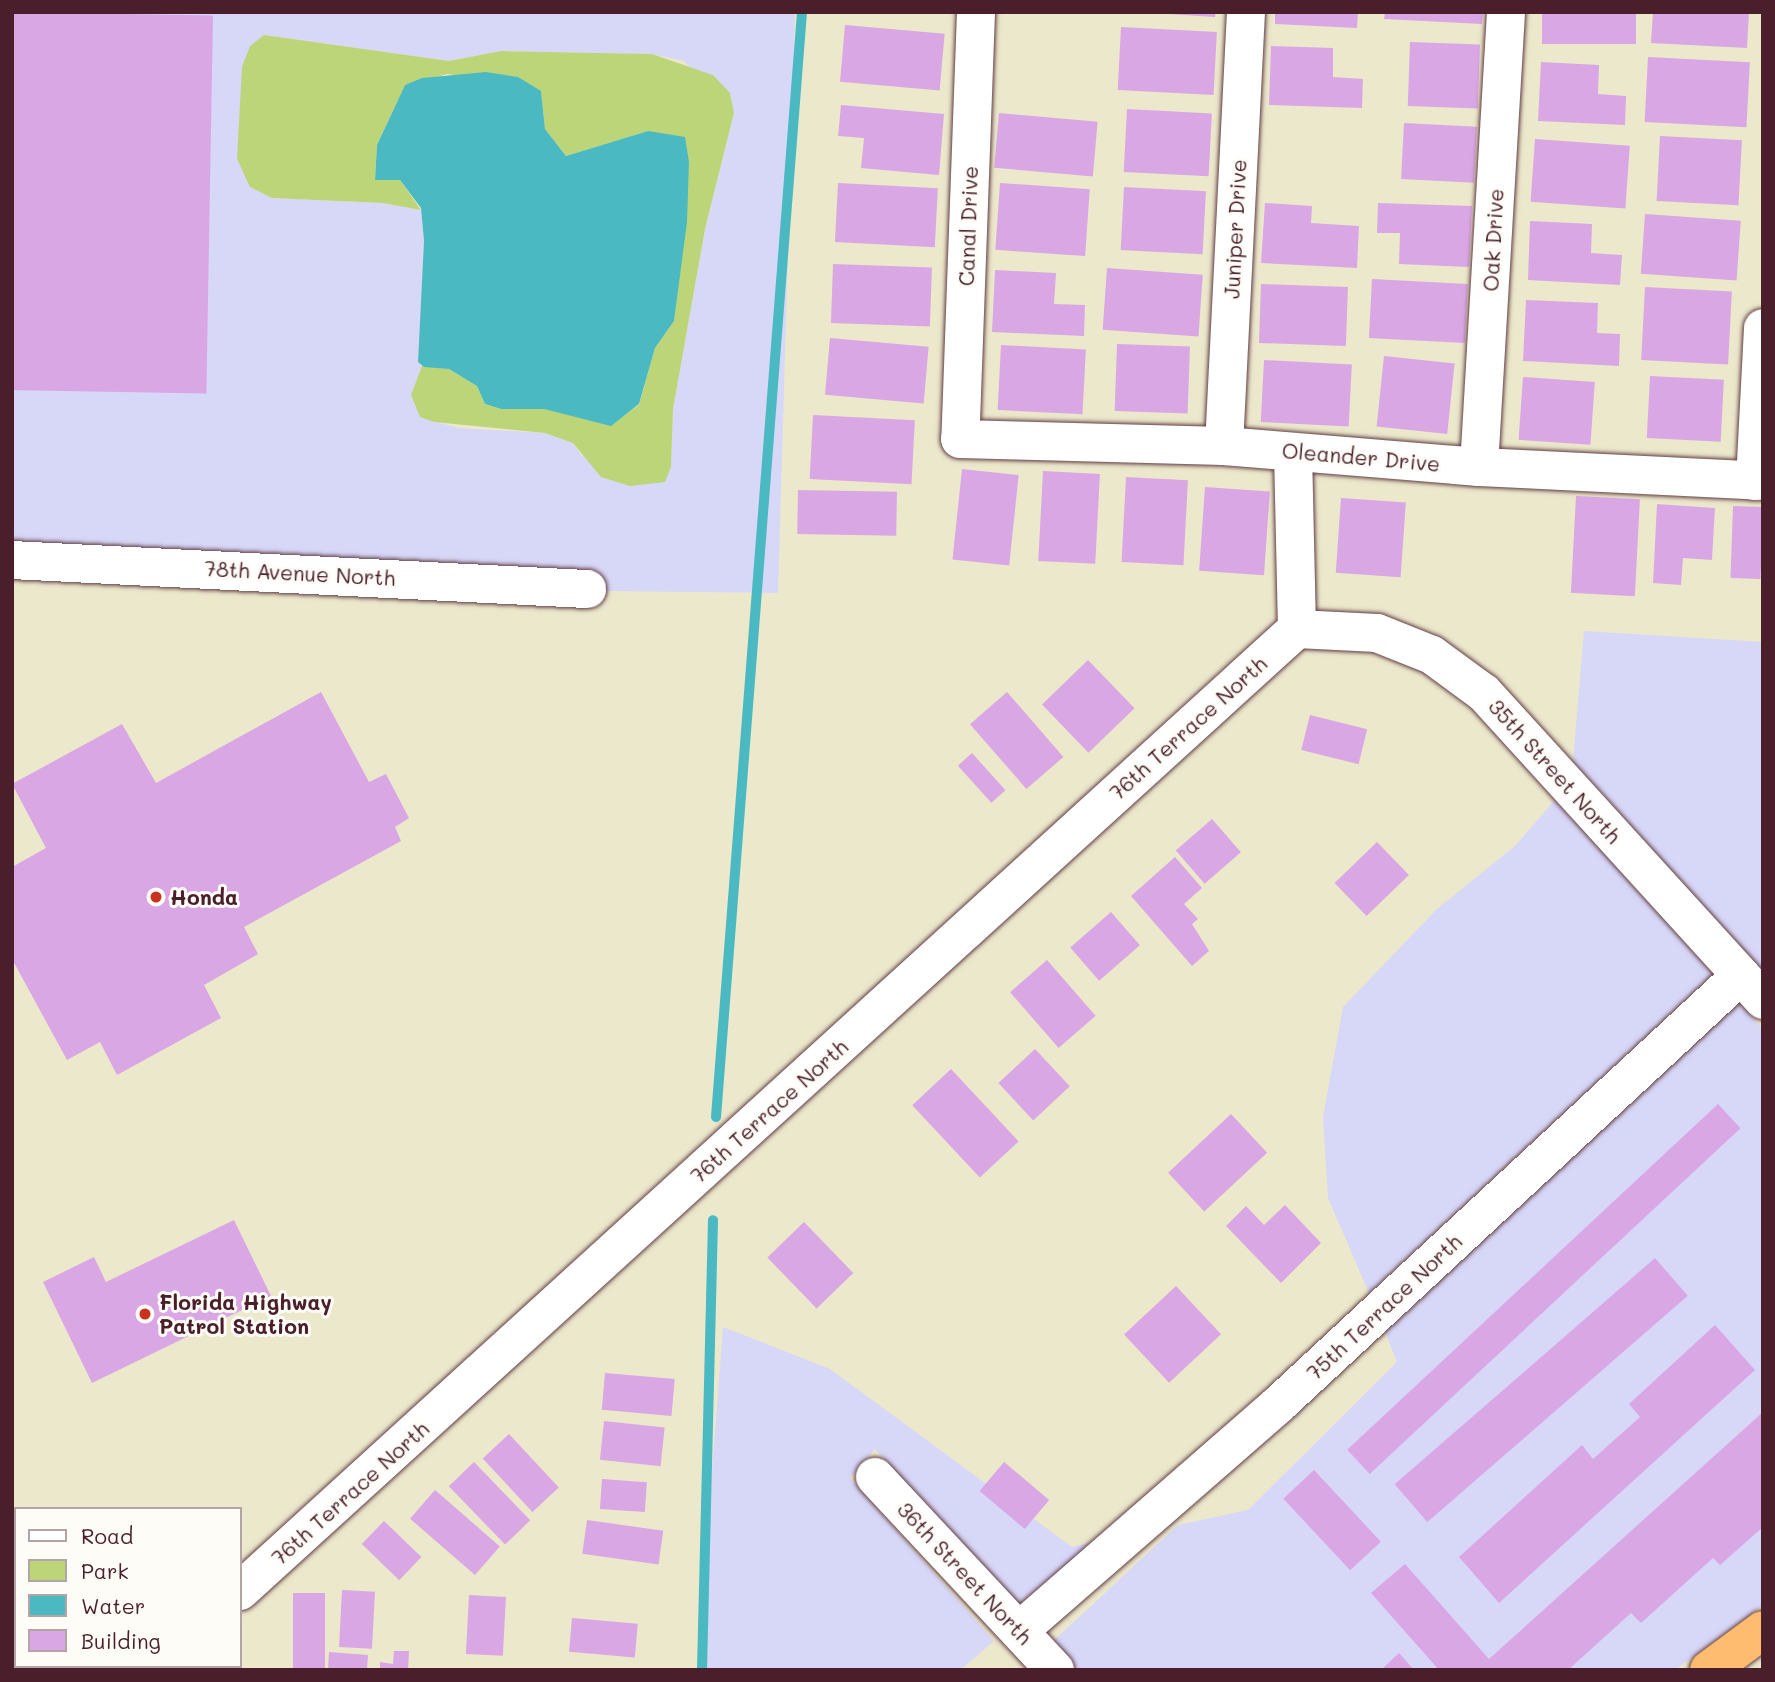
<!DOCTYPE html>
<style>
body{margin:0}
#map{position:relative;width:1775px;height:1682px;overflow:hidden;background:#ece8cc;font-family:Mali,sans-serif}
div>[style]{position:absolute}
.built>*{inset:0;background:#d7d7f8}
.green>*{inset:0;background:#bdd579}
.water>*{inset:0;background:#4ab9c1}
.stream>*{height:10px;margin:-5px;padding:0 5px;transform-origin:5px;border-radius:5px;background:#4ab9c1}
.building>*{inset:0;background:#daa7e5;transform-origin:0 0}
.roads{filter:drop-shadow(0 0 2px #623d43) drop-shadow(0 0 2px #623d43)}
.minor>*{height:38px;margin:-19px;padding:0 19px;transform-origin:19px;border-radius:19px;background:#fff}
.highway>*{height:38px;margin:-19px;padding:0 19px;transform-origin:19px;border-radius:19px;background:#fdbc70}
.dots>*{width:19px;height:19px;translate:-50% -50%;box-sizing:border-box;border:4px solid #fdfcf7;border-radius:50%}
span{translate:-50% -50%;white-space:nowrap;text-align:center;line-height:1.15;-webkit-text-stroke:6px #fdfcf7;paint-order:stroke}
.street-label{font-size:21px;color:#4a1f2b}
.poi-label{font-size:21px;color:#4a1f2b;font-weight:700}
.left{translate:0 -50%;text-align:left}
.frame{position:absolute;inset:0;border:14px solid #4a1f2b;pointer-events:none}
.legend{position:absolute;left:14px;top:1507px;width:228px;height:161px;box-sizing:border-box;background:#fdfcf7;border:2px solid #b5a4a5;margin:0;padding:9px 12px;list-style:none;font-size:21px;color:#4a1f2b}
.legend li{display:flex;align-items:center;gap:14px;height:35px}
.legend b{width:35px;border:2px solid #b5a4a5}
</style>
<div id="map">
<div class="built">
<i style="clip-path:polygon(evenodd,12px 12px,795px 12px,778px 593px,409px 589px,12px 541px,12px 12px,264px 35px,449px 61px,501px 51px,652px 54px,684px 61px,734px 113px,705px 229px,673px 409px,671px 467px,582px 456px,573px 443px,545px 433px,458px 428px,420px 417px,411px 395px,422px 366px,418px 362px,424px 242px,421px 210px,383px 203px,272px 198px,250px 187px,264px 35px)"></i>
<i style="clip-path:polygon(1584px 631px,1763px 642px,1763px 971px,1573px 761px)"></i>
<i style="clip-path:polygon(1555px 800px,1713px 974px,1369px 1293px,1328px 1198px,1323px 1117px,1343px 1007px,1437px 909px,1515px 846px)"></i>
<i style="clip-path:polygon(1739px 1003px,1763px 1029px,1763px 1605px,1675px 1670px,1074px 1670px,1050px 1644px,1178px 1525px,1248px 1510px,1397px 1362px,1385px 1332px)"></i>
<i style="clip-path:polygon(723px 1327px,830px 1369px,1072px 1547px,1103px 1540px,1024px 1615px,875px 1449px,850px 1478px,994px 1641px,960px 1670px,697px 1670px)"></i>
</div>
<div class="green">
<i style="clip-path:polygon(264px 35px,449px 61px,501px 51px,652px 54px,713px 75px,730px 93px,734px 113px,705px 229px,673px 409px,671px 467px,665px 482px,630px 486px,601px 477px,573px 443px,545px 433px,434px 422px,420px 417px,411px 395px,422px 366px,449px 369px,477px 386px,485px 404px,501px 409px,544px 409px,611px 425px,639px 405px,655px 348px,674px 321px,689px 162px,648px 131px,566px 156px,545px 129px,541px 91px,448px 74px,405px 85px,377px 145px,375px 180px,400px 180px,421px 210px,383px 203px,272px 198px,250px 187px,237px 159px,242px 67px,250px 46px)"></i>
</div>
<div class="water">
<i style="clip-path:polygon(486px 72px,518px 77px,541px 91px,545px 129px,566px 156px,648px 131px,685px 137px,689px 162px,687px 222px,674px 321px,655px 348px,639px 404px,611px 426px,544px 409px,501px 409px,485px 404px,477px 386px,449px 369px,424px 367px,418px 362px,424px 241px,421px 208px,400px 180px,375px 180px,377px 145px,405px 85px,422px 78px)"></i>
</div>
<div class="stream">
<i style="left:716px;top:1117px;width:1108px;rotate:-85.55deg"></i>
<i style="left:702px;top:1670px;width:450px;rotate:-88.6deg"></i>
</div>
<div class="building">
<i style="left:12px;top:12px;width:201px;height:378px;rotate:1deg"></i>
<i style="clip-path:polygon(1168px 12px,1216px 12px,1215px 17px,1168px 14px)"></i>
<i style="clip-path:polygon(1275px 12px,1358px 12px,1357px 28px,1275px 24px)"></i>
<i style="clip-path:polygon(1385px 12px,1483px 12px,1482px 24px,1384px 19px)"></i>
<i style="left:1542px;top:12px;width:94px;height:32px"></i>
<i style="clip-path:polygon(1653px 12px,1749px 12px,1747px 48px,1651px 43px)"></i>
<i style="left:845px;top:25px;width:100px;height:57px;rotate:5deg"></i>
<i style="left:1121px;top:27px;width:96px;height:63px;rotate:3deg"></i>
<i style="left:1410px;top:42px;width:70px;height:64px;rotate:2deg"></i>
<i style="clip-path:polygon(1271px 46px,1333px 48px,1333px 77px,1363px 79px,1362px 108px,1269px 105px)"></i>
<i style="left:1648px;top:57px;width:102px;height:65px;rotate:3deg"></i>
<i style="clip-path:polygon(1541px 62px,1599px 65px,1598px 94px,1626px 96px,1625px 125px,1538px 121px)"></i>
<i style="clip-path:polygon(841px 105px,944px 114px,939px 175px,861px 168px,864px 138px,838px 136px)"></i>
<i style="left:1127px;top:109px;width:85px;height:63px;rotate:3deg"></i>
<i style="left:999px;top:113px;width:99px;height:55px;rotate:5deg"></i>
<i style="left:1404px;top:123px;width:73px;height:56px;rotate:3deg"></i>
<i style="left:1660px;top:136px;width:82px;height:65px;rotate:3deg"></i>
<i style="left:1535px;top:139px;width:95px;height:63px;rotate:4deg"></i>
<i style="left:838px;top:183px;width:100px;height:59px;rotate:3deg"></i>
<i style="left:1000px;top:183px;width:90px;height:67px;rotate:4deg"></i>
<i style="left:1124px;top:187px;width:82px;height:63px;rotate:3deg"></i>
<i style="clip-path:polygon(1265px 203px,1312px 206px,1311px 223px,1359px 226px,1357px 268px,1261px 263px)"></i>
<i style="clip-path:polygon(1378px 203px,1472px 206px,1469px 267px,1399px 264px,1400px 233px,1377px 233px)"></i>
<i style="left:1645px;top:214px;width:96px;height:60px;rotate:4deg"></i>
<i style="clip-path:polygon(1530px 221px,1592px 224px,1591px 253px,1622px 255px,1620px 285px,1528px 280px)"></i>
<i style="left:833px;top:264px;width:99px;height:59px;rotate:2deg"></i>
<i style="left:1107px;top:268px;width:96px;height:62px;rotate:4deg"></i>
<i style="clip-path:polygon(995px 270px,1056px 273px,1054px 304px,1085px 305px,1084px 336px,992px 332px)"></i>
<i style="left:1372px;top:279px;width:96px;height:59px;rotate:3deg"></i>
<i style="left:1261px;top:284px;width:87px;height:59px;rotate:2deg"></i>
<i style="left:1645px;top:287px;width:87px;height:73px;rotate:3deg"></i>
<i style="clip-path:polygon(1526px 300px,1598px 303px,1597px 333px,1620px 334px,1619px 366px,1523px 361px)"></i>
<i style="left:830px;top:338px;width:99px;height:57px;rotate:5deg"></i>
<i style="left:1117px;top:344px;width:73px;height:67px;rotate:2deg"></i>
<i style="left:1001px;top:345px;width:85px;height:65px;rotate:3deg"></i>
<i style="left:1384px;top:356px;width:71px;height:71px;rotate:6deg"></i>
<i style="left:1264px;top:360px;width:88px;height:62px;rotate:3deg"></i>
<i style="left:1650px;top:376px;width:74px;height:62px;rotate:3deg"></i>
<i style="left:1523px;top:377px;width:72px;height:63px;rotate:4deg"></i>
<i style="left:813px;top:415px;width:102px;height:64px;rotate:3deg"></i>
<i style="left:962px;top:469px;width:57px;height:91px;rotate:6deg"></i>
<i style="left:1043px;top:471px;width:57px;height:90px;rotate:3deg"></i>
<i style="left:1126px;top:477px;width:62px;height:85px;rotate:3deg"></i>
<i style="left:1205px;top:487px;width:65px;height:84px;rotate:4deg"></i>
<i style="left:798px;top:490px;width:99px;height:44px;rotate:1deg"></i>
<i style="left:1576px;top:496px;width:64px;height:97px;rotate:3deg"></i>
<i style="left:1341px;top:498px;width:65px;height:75px;rotate:4deg"></i>
<i style="clip-path:polygon(1657px 504px,1715px 508px,1712px 560px,1683px 558px,1681px 585px,1653px 583px)"></i>
<i style="left:1733px;top:506px;width:30px;height:72px;rotate:2deg"></i>
<i style="left:1088px;top:660px;width:67px;height:64px;rotate:46deg"></i>
<i style="clip-path:polygon(321px 692px,369px 782px,386px 774px,409px 818px,395px 827px,401px 841px,244px 927px,258px 954px,204px 985px,221px 1018px,117px 1075px,100px 1042px,67px 1060px,12px 959px,12px 867px,46px 848px,12px 784px,122px 724px,156px 783px)"></i>
<i style="left:1007px;top:692px;width:86px;height:49px;rotate:49deg"></i>
<i style="left:1310px;top:715px;width:59px;height:36px;rotate:14deg"></i>
<i style="left:972px;top:753px;width:50px;height:19px;rotate:48deg"></i>
<i style="left:1212px;top:819px;width:44px;height:48px;rotate:49deg"></i>
<i style="left:1377px;top:842px;width:46px;height:59px;rotate:46deg"></i>
<i style="clip-path:polygon(1175px 857px,1202px 888px,1184px 904px,1198px 919px,1192px 924px,1209px 951px,1192px 966px,1131px 896px)"></i>
<i style="left:1111px;top:912px;width:44px;height:54px;rotate:49deg"></i>
<i style="left:1047px;top:960px;width:74px;height:49px;rotate:49deg"></i>
<i style="left:1035px;top:1049px;width:51px;height:50px;rotate:47deg"></i>
<i style="left:951px;top:1069px;width:99px;height:53px;rotate:47deg"></i>
<i style="left:1718px;top:1104px;width:33px;height:507px;rotate:47deg"></i>
<i style="left:1231px;top:1114px;width:53px;height:86px;rotate:47deg"></i>
<i style="clip-path:polygon(1285px 1205px,1321px 1243px,1281px 1283px,1226px 1226px,1246px 1206px,1264px 1225px)"></i>
<i style="clip-path:polygon(234px 1220px,271px 1296px,92px 1383px,43px 1282px,94px 1257px,106px 1282px)"></i>
<i style="left:804px;top:1222px;width:71px;height:51px;rotate:46deg"></i>
<i style="left:1655px;top:1258px;width:50px;height:345px;rotate:49deg"></i>
<i style="left:1176px;top:1286px;width:66px;height:71px;rotate:47deg"></i>
<i style="clip-path:polygon(1715px 1325px,1755px 1370px,1499px 1603px,1459px 1557px,1582px 1445px,1593px 1459px,1640px 1417px,1629px 1404px)"></i>
<i style="left:605px;top:1373px;width:70px;height:37px;rotate:5deg"></i>
<i style="clip-path:polygon(1763px 1412px,1763px 1527px,1720px 1565px,1713px 1558px,1641px 1623px,1631px 1613px,1568px 1670px,1439px 1670px,1371px 1593px,1405px 1564px,1489px 1659px)"></i>
<i style="left:604px;top:1421px;width:61px;height:39px;rotate:6deg"></i>
<i style="left:509px;top:1434px;width:73px;height:36px;rotate:47deg"></i>
<i style="left:474px;top:1462px;width:81px;height:35px;rotate:46deg"></i>
<i style="left:1004px;top:1462px;width:59px;height:38px;rotate:40deg"></i>
<i style="left:1314px;top:1470px;width:98px;height:42px;rotate:47deg"></i>
<i style="left:602px;top:1479px;width:45px;height:30px;rotate:4deg"></i>
<i style="left:435px;top:1490px;width:86px;height:38px;rotate:41deg"></i>
<i style="left:587px;top:1520px;width:77px;height:34px;rotate:8deg"></i>
<i style="left:384px;top:1521px;width:52px;height:32px;rotate:44deg"></i>
<i style="left:342px;top:1590px;width:33px;height:57px;rotate:3deg"></i>
<i style="left:293px;top:1593px;width:32px;height:77px"></i>
<i style="left:469px;top:1595px;width:37px;height:59px;rotate:3deg"></i>
<i style="left:572px;top:1618px;width:66px;height:34px;rotate:5deg"></i>
<i style="clip-path:polygon(394px 1651px,409px 1651px,408px 1670px,380px 1670px,380px 1662px,393px 1664px)"></i>
<i style="clip-path:polygon(329px 1652px,368px 1655px,367px 1670px,328px 1670px)"></i>
<i style="clip-path:polygon(1399px 1653px,1414px 1670px,1381px 1670px)"></i>
</div>
<div class="roads">
<div class="minor">
<i style="left:976px;top:12px;width:427px;rotate:92.1deg"></i>
<i style="left:960px;top:439px;width:264px;rotate:1.5deg"></i>
<i style="left:1224px;top:446px;width:256px;rotate:4.7deg"></i>
<i style="left:1479px;top:467px;width:284px;rotate:2.8deg"></i>
<i style="left:1224px;top:446px;width:435px;rotate:-87.1deg"></i>
<i style="left:1293px;top:452px;width:177px;rotate:88.7deg"></i>
<i style="left:1479px;top:467px;width:456px;rotate:-86.6deg"></i>
<i style="left:1755px;top:481px;width:153px;rotate:-87deg"></i>
<i style="left:12px;top:560px;width:576px;rotate:2.89deg"></i>
<i style="left:1297px;top:629px;width:80px;rotate:2.9deg"></i>
<i style="left:1377px;top:633px;width:59px;rotate:21.8deg"></i>
<i style="left:1432px;top:655px;width:64px;rotate:36.2deg"></i>
<i style="left:1484px;top:693px;width:415px;rotate:47.7deg"></i>
<i style="left:875px;top:1477px;width:264px;rotate:47deg"></i>
<i style="left:240px;top:1591px;width:1429px;rotate:-42.31deg"></i>
<i style="left:1020px;top:1630px;width:344px;rotate:-41.1deg"></i>
<i style="left:1279px;top:1404px;width:630px;rotate:-42.88deg"></i>
<i style="left:149px;top:1670px;width:6px;rotate:-45deg"></i>
</div>
<div class="highway">
<i style="left:12px;top:1565px;width:8px;rotate:60deg"></i>
<i style="left:69px;top:1666px;width:4px;rotate:63deg"></i>
<i style="left:1709px;top:1670px;width:67px;rotate:-36.5deg"></i>
</div>
</div>
<div class="dots">
<i style="left:156px;top:897px;background:#c8321e"></i>
<i style="left:145px;top:1314px;background:#c8321e"></i>
</div>
<div class="street-label">
<span style="left:968px;top:226px;rotate:-88deg">Canal Drive</span>
<span style="left:1235px;top:229px;rotate:-87deg">Juniper Drive</span>
<span style="left:1493px;top:240px;rotate:-87deg">Oak Drive</span>
<span style="left:1361px;top:457px;rotate:5deg">Oleander Drive</span>
<span style="left:300px;top:573px;rotate:3deg">78th Avenue North</span>
<span style="left:1188px;top:728px;rotate:-42deg">76th Terrace North</span>
<span style="left:1555px;top:771px;rotate:48deg">35th Street North</span>
<span style="left:769px;top:1111px;rotate:-42deg">76th Terrace North</span>
<span style="left:1384px;top:1307px;rotate:-43deg">75th Terrace North</span>
<span style="left:350px;top:1493px;rotate:-42deg">76th Terrace North</span>
<span style="left:965px;top:1573px;rotate:47deg">36th Street North</span>
</div>
<div class="poi-label">
<span class="left" style="left:170px;top:897px">Honda</span>
<span class="left" style="left:159px;top:1314px">Florida Highway<br>Patrol Station</span>
</div>
<div class="frame"></div>
<ul class="legend">
<li><b style="height:9px;background:#fff"></b>Road</li>
<li><b style="height:19px;background:#bdd579"></b>Park</li>
<li><b style="height:19px;background:#4ab9c1"></b>Water</li>
<li><b style="height:19px;background:#daa7e5"></b>Building</li>
</ul>
</div>
